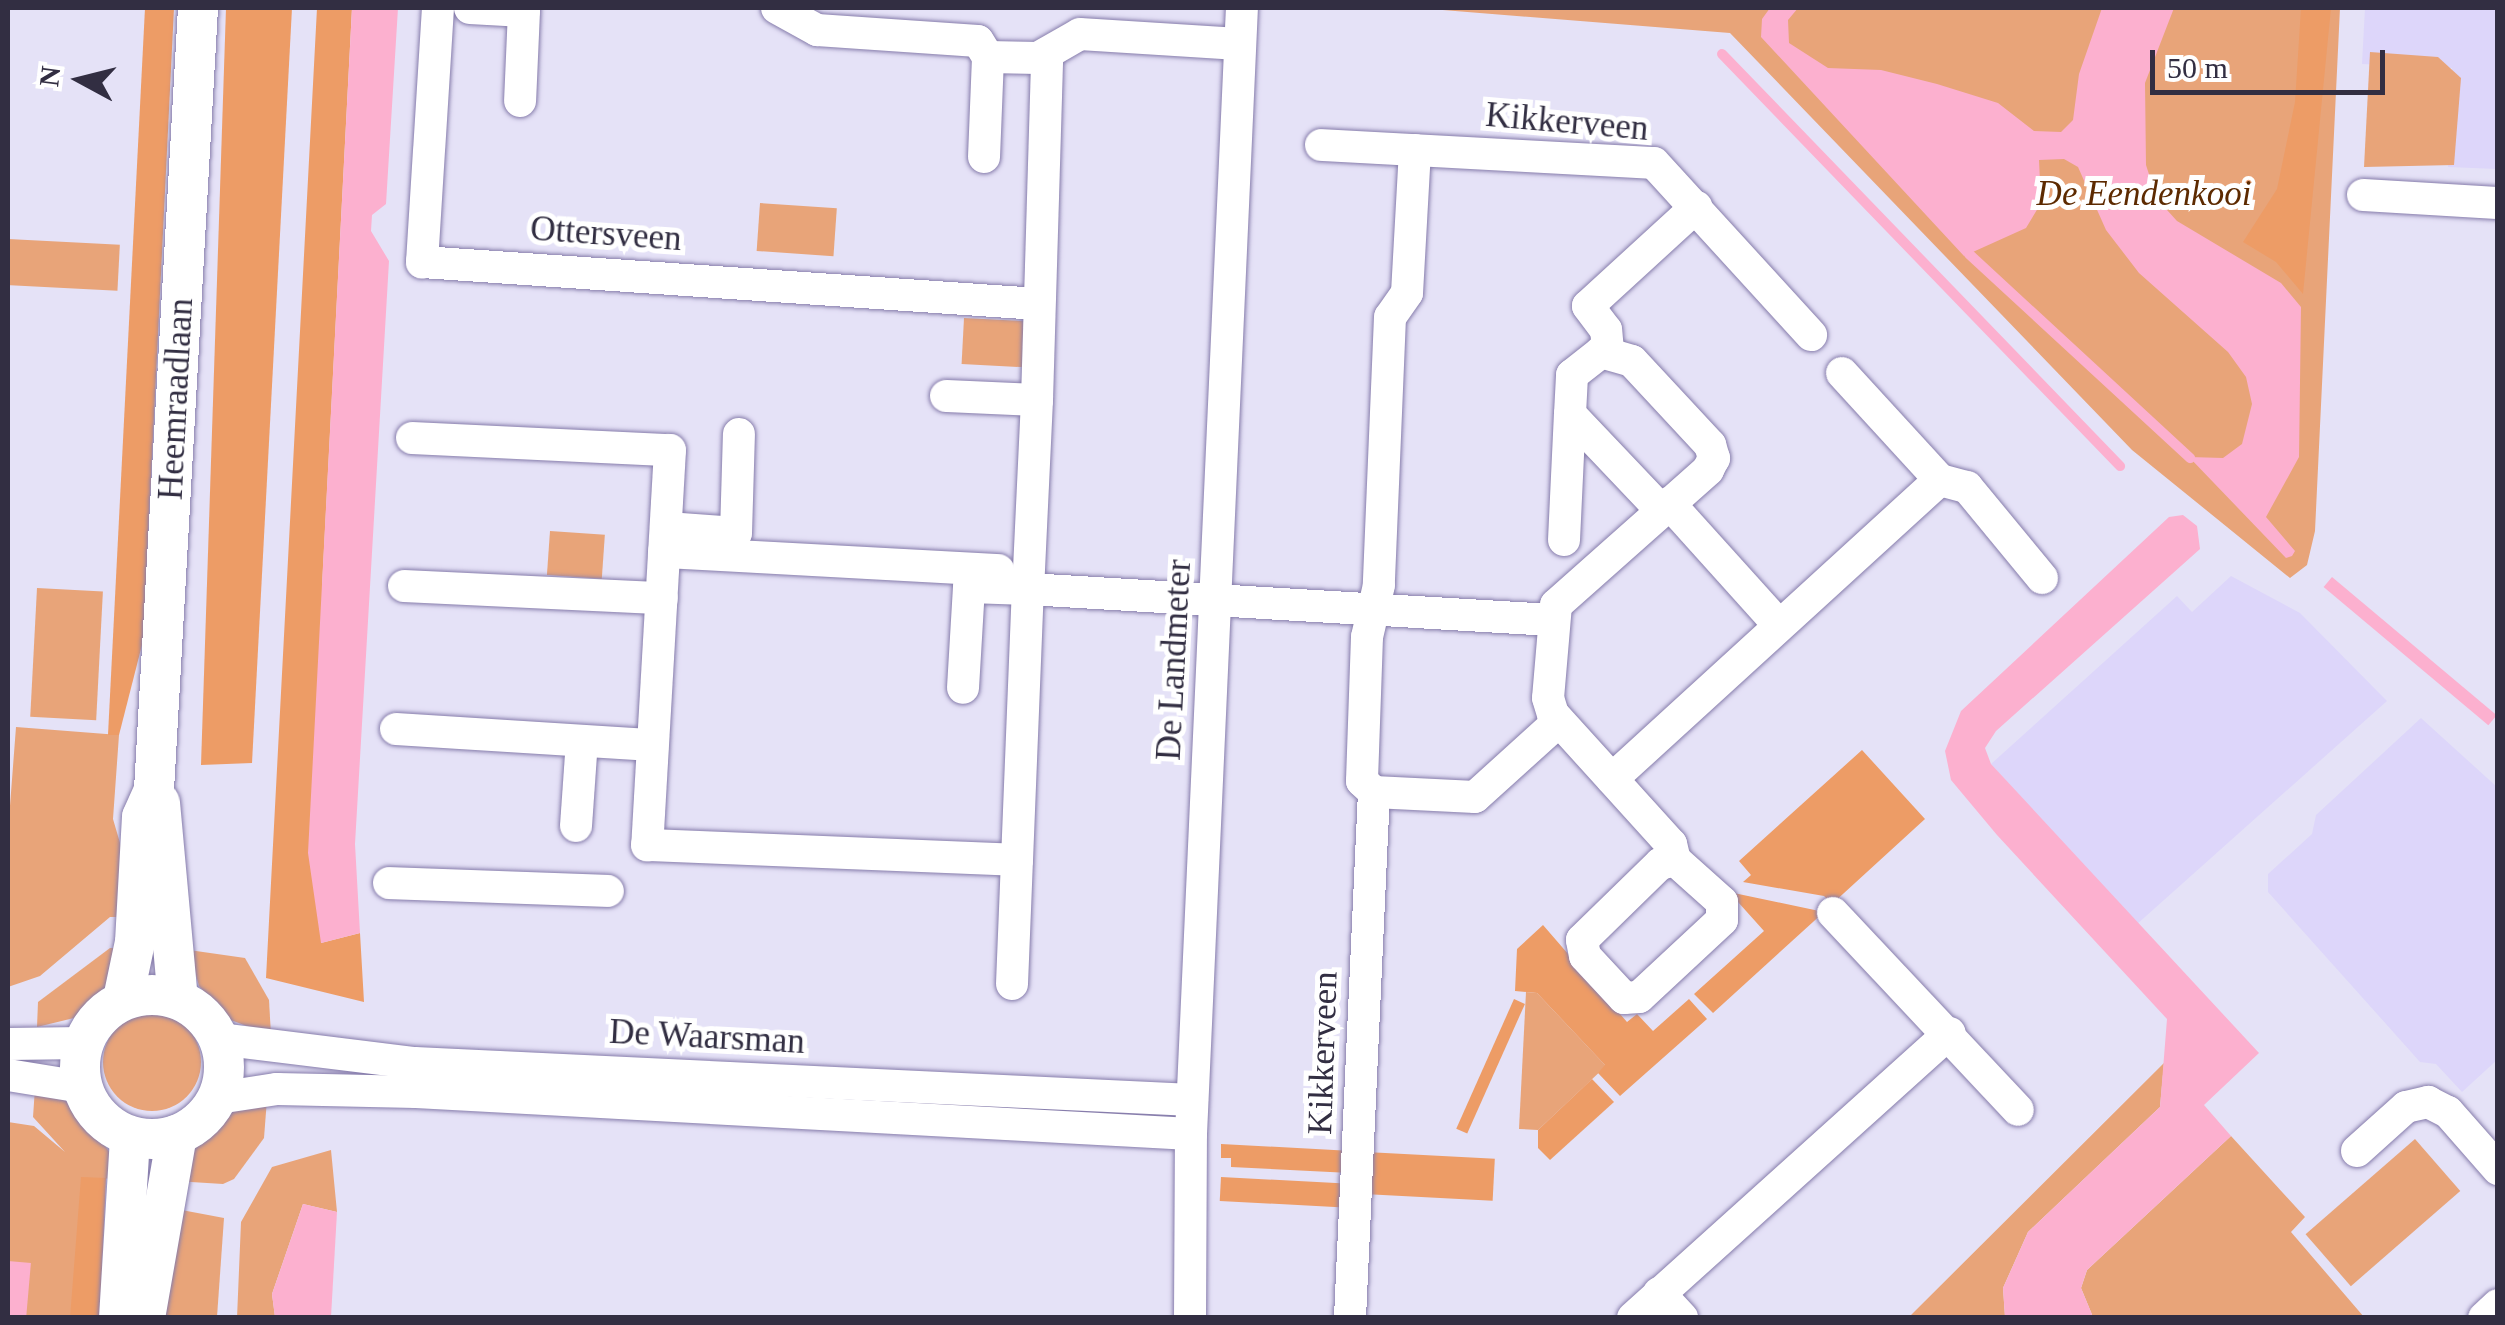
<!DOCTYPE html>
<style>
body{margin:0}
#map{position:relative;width:2505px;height:1325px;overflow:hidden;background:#e5e2f7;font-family:"Times New Roman",serif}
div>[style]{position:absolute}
.built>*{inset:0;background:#ddd6fa}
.green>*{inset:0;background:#e8a479;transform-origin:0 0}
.round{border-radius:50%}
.forest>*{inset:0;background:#ed9c66;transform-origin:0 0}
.water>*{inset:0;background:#fcb0cf;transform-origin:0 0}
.stream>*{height:10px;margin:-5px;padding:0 5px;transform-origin:5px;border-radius:5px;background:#fcb0cf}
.roads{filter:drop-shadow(0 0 2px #867cab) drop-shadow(0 0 2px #867cab)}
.minor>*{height:32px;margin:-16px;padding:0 16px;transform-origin:16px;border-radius:16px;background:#fff}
.major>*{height:40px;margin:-20px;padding:0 20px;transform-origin:20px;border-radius:20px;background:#fff}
.major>.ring{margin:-20px;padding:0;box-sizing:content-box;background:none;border:40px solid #fff;border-radius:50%}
span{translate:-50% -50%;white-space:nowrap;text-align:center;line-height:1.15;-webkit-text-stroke:10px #fff;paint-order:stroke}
.street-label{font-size:35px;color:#322e42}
.park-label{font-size:35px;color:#5d2a00;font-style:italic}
.frame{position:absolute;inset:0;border:10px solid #322e42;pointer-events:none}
.north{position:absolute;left:30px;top:30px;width:100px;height:100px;-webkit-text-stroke:8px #fff;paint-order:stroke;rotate:277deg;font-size:28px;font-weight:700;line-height:40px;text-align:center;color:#322e42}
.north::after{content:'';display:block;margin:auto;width:35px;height:45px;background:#322e42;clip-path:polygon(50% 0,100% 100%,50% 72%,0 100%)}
.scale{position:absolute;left:2150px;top:50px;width:235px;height:45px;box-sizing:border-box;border:5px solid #322e42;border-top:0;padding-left:12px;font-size:30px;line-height:35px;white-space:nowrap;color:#322e42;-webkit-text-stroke:8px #fff;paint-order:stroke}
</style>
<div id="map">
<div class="built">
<i style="clip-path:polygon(2365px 8px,2497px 8px,2497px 169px,2448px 167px,2452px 68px,2362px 64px)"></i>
<i style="clip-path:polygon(2231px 576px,2300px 613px,2387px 701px,2136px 925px,1991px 764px,2177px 596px,2192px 612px)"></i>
<i style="clip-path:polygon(2421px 718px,2497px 787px,2497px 1060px,2462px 1092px,2436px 1064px,2420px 1062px,2268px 892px,2268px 874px,2312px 834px,2316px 815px)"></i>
</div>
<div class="green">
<i style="clip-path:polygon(1418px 8px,2340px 8px,2315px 531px,2307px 565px,2290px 578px,2132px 450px,1730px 33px)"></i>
<i style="clip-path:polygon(2370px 52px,2438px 57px,2461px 78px,2454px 165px,2364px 167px)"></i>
<i style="left:760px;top:203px;width:77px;height:48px;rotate:4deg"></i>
<i style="left:8px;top:239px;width:112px;height:46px;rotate:3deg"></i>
<i style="left:964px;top:318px;width:63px;height:46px;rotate:3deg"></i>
<i style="left:550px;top:531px;width:55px;height:44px;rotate:4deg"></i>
<i style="left:37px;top:588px;width:66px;height:129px;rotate:3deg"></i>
<i style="clip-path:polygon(16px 727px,119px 735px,113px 819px,130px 877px,128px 917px,110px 917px,40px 976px,8px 987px,8px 832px)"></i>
<i style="clip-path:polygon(110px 948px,125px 948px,114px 982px,74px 1018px,37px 1027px,38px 1002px)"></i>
<i style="clip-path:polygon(189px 950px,245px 958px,269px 1000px,271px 1035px,228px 1019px,199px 986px)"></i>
<i style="clip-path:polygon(1526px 992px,1537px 993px,1606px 1066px,1538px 1130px,1519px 1129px)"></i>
<i class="round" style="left:103px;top:1013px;width:98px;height:98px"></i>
<i style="clip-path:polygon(2164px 1063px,2160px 1107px,2028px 1232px,2003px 1288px,2005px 1317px,1908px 1318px)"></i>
<i style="clip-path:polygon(35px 1088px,73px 1102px,113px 1157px,116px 1179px,95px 1178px,96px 1317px,8px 1318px,8px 1122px,34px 1126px,65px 1152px,33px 1117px)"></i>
<i style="clip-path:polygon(267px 1099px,264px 1138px,234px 1179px,223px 1184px,175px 1181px,190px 1143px,226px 1112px)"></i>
<i style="clip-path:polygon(2231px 1136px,2305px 1217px,2291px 1232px,2364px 1317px,2093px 1317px,2081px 1288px,2087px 1270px)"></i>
<i style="left:2415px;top:1139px;width:69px;height:145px;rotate:49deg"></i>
<i style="clip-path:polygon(331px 1150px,337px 1212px,303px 1204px,272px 1294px,275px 1317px,237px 1318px,241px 1222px,272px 1167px)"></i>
<i style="clip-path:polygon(171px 1208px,224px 1218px,217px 1317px,154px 1318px)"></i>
</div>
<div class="forest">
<i style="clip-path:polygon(145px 8px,174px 8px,143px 641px,119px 735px,108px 735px)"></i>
<i style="clip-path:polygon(226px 8px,292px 8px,252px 763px,201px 765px)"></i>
<i style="clip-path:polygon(317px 8px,352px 8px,322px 587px,321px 943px,360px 933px,364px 1002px,266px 978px)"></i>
<i style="clip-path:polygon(2301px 8px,2331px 8px,2303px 294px,2276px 262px,2243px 242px,2277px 189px,2295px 102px)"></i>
<i style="clip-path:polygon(1862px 750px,1925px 819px,1832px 904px,1824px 896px,1743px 882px,1751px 875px,1739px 861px)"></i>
<i style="clip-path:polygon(1729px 892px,1824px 912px,1713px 1013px,1694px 994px,1764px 931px)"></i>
<i style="clip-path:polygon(1543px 925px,1627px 1022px,1637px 1014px,1653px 1031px,1689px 999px,1707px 1019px,1620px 1096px,1598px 1073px,1605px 1065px,1537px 993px,1515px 991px,1517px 949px)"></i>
<i style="left:1514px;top:999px;width:12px;height:142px;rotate:24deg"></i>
<i style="clip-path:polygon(1592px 1079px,1614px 1102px,1550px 1160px,1538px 1148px,1538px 1130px)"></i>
<i style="clip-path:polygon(1221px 1144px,1352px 1151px,1350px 1173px,1231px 1167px,1231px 1158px,1221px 1158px)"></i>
<i style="left:1366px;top:1152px;width:129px;height:42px;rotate:3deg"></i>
<i style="clip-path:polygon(81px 1177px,106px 1178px,100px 1317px,70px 1318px)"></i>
<i style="left:1221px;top:1177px;width:129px;height:24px;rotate:3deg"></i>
</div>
<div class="water">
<i style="clip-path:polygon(352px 8px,398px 8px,386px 204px,372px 215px,371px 231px,389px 261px,355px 844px,360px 933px,321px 943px,308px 853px)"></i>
<i style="clip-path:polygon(1770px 8px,1798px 8px,1788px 20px,1789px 43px,1828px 68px,1881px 70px,1937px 84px,1998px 103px,2034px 131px,2061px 132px,2073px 120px,2079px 74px,2102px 8px,2174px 8px,2145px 83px,2146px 165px,2157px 199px,2177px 221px,2281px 283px,2301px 307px,2299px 457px,2266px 517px,2295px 551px,2292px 556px,2286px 558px,2189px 457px,2223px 458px,2242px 444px,2252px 404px,2246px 377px,2228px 352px,2139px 273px,2106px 230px,2078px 167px,2064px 159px,2039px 160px,2041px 203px,2026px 228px,1964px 256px,1761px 37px,1762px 19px)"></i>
<i style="clip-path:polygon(2183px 515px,2197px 526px,2200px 549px,1996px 731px,1985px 748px,1991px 764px,2259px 1053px,2204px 1105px,2231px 1136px,2087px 1270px,2081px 1288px,2093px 1317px,2005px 1317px,2003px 1288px,2028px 1232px,2160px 1107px,2167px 1019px,1997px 835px,1951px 780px,1945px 751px,1961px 711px,2169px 517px)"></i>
<i style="left:2332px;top:577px;width:215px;height:13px;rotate:40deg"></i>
<i style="clip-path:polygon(303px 1204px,337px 1212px,331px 1317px,275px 1317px,272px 1294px)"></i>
<i style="left:8px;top:1261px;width:23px;height:56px;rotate:5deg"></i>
</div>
<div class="stream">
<i style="left:1722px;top:54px;width:573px;rotate:45.99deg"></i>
<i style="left:1969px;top:254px;width:301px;rotate:42.7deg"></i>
</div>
<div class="roads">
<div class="minor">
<i style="left:438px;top:8px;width:255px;rotate:93.6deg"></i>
<i style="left:422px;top:262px;width:617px;rotate:3.9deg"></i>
<i style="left:470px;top:8px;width:54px;rotate:3.2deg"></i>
<i style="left:524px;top:11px;width:90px;rotate:92.5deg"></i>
<i style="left:777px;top:8px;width:46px;rotate:28.8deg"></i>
<i style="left:817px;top:30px;width:161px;rotate:3.9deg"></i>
<i style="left:978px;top:41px;width:19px;rotate:58deg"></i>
<i style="left:1321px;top:145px;width:333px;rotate:3.1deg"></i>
<i style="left:1654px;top:163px;width:233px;rotate:47.6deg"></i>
<i style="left:1415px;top:150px;width:143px;rotate:93.2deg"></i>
<i style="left:1407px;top:293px;width:29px;rotate:125deg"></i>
<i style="left:1390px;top:317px;width:268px;rotate:92.4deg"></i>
<i style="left:1379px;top:585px;width:53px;rotate:103deg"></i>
<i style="left:1367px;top:637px;width:144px;rotate:92deg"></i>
<i style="left:1362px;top:781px;width:16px;rotate:43deg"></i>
<i style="left:1374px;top:792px;width:101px;rotate:2.8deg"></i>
<i style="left:1475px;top:797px;width:113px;rotate:-42.1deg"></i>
<i style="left:984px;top:157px;width:100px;rotate:-87.7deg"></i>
<i style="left:988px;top:57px;width:50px;rotate:1.1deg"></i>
<i style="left:1038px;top:58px;width:48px;rotate:-29.7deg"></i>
<i style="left:1080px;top:34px;width:159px;rotate:3.6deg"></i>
<i style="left:2363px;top:195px;width:135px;rotate:3.4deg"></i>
<i style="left:1608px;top:351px;width:21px;rotate:-95deg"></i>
<i style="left:1606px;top:330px;width:30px;rotate:-127deg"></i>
<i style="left:1588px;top:306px;width:147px;rotate:-42.5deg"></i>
<i style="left:1842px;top:373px;width:145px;rotate:47.5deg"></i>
<i style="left:946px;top:396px;width:91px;rotate:2.5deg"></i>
<i style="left:1037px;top:400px;width:189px;rotate:92.7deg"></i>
<i style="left:1028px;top:589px;width:59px;rotate:-178.1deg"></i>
<i style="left:969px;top:587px;width:101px;rotate:93.4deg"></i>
<i style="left:1037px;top:400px;width:347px;rotate:-88.3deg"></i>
<i style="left:412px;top:438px;width:258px;rotate:2.7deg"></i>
<i style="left:670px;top:450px;width:396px;rotate:93.3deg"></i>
<i style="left:647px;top:845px;width:370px;rotate:2.3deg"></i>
<i style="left:1017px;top:860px;width:271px;rotate:-87.7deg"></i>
<i style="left:1028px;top:589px;width:524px;rotate:3.39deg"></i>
<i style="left:1669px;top:503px;width:164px;rotate:48deg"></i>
<i style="left:1661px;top:510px;width:132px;rotate:-133.5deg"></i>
<i style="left:1570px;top:414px;width:39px;rotate:-87deg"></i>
<i style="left:1572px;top:375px;width:37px;rotate:-38deg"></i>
<i style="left:1601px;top:352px;width:32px;rotate:16deg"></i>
<i style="left:1632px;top:361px;width:115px;rotate:47.1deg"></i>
<i style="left:1710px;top:445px;width:14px;rotate:73deg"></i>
<i style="left:1714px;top:458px;width:13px;rotate:117deg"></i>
<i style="left:1708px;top:470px;width:203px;rotate:138.4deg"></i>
<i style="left:1556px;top:605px;width:93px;rotate:94.9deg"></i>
<i style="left:1548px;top:698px;width:17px;rotate:73deg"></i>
<i style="left:1553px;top:714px;width:176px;rotate:47.8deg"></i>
<i style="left:1671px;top:844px;width:16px;rotate:76deg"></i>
<i style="left:667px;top:528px;width:69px;rotate:4.1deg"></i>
<i style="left:736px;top:533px;width:99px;rotate:-88.3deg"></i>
<i style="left:1564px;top:540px;width:126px;rotate:-87.3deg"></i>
<i style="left:664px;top:552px;width:335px;rotate:3.1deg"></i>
<i style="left:404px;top:586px;width:258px;rotate:2.7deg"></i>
<i style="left:396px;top:729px;width:257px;rotate:3.6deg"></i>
<i style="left:1612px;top:779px;width:444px;rotate:-42.4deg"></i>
<i style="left:1940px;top:480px;width:28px;rotate:15deg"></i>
<i style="left:1967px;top:487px;width:118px;rotate:50.5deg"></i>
<i style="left:576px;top:826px;width:85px;rotate:-86deg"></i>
<i style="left:1675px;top:860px;width:63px;rotate:41.8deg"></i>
<i style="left:1722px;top:902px;width:18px;rotate:90deg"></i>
<i style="left:1722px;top:920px;width:113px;rotate:137.1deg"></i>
<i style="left:1639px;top:997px;width:15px;rotate:176deg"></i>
<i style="left:1624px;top:998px;width:57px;rotate:-132.9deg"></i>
<i style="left:1585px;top:956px;width:16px;rotate:-101deg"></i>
<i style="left:1582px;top:940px;width:109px;rotate:-44.3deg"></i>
<i style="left:1660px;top:864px;width:16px;rotate:-15deg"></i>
<i style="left:389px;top:883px;width:219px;rotate:2.1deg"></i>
<i style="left:1833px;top:913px;width:270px;rotate:46.8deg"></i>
<i style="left:1012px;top:984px;width:124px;rotate:-87.7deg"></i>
<i style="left:219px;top:1039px;width:197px;rotate:7deg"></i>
<i style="left:415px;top:1063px;width:778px;rotate:2.73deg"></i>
<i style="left:8px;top:1044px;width:75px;rotate:-0.8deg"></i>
<i style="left:8px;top:1075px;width:75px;rotate:9.2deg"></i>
<i style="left:218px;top:1098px;width:60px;rotate:-8.7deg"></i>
<i style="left:277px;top:1089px;width:139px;rotate:1.2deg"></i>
<i style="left:416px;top:1092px;width:776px;rotate:3.1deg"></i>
<i style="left:2357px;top:1151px;width:66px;rotate:-41.9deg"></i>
<i style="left:2406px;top:1107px;width:23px;rotate:-13deg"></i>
<i style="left:2428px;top:1102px;width:22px;rotate:27deg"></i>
<i style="left:2448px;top:1112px;width:76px;rotate:48.7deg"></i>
<i style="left:1659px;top:1293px;width:34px;rotate:47deg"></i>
<i style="left:1190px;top:1318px;width:184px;rotate:-89.7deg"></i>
<i style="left:1191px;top:1134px;width:1127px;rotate:-87.41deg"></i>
<i style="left:1350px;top:1318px;width:527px;rotate:-87.39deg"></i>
<i style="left:1633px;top:1318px;width:426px;rotate:-42deg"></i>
<i style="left:2484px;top:1318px;width:19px;rotate:-43deg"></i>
</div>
<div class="major">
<i style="left:160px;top:803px;width:197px;rotate:84.8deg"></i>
<i class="ring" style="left:80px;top:995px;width:104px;height:104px"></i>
<i style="left:123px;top:999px;width:58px;rotate:-78.1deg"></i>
<i style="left:135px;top:942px;width:125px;rotate:-86.8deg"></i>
<i style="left:142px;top:817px;width:30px;rotate:-66deg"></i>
<i style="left:154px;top:790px;width:783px;rotate:-86.78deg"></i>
<i style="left:119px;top:1318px;width:182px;rotate:-86.5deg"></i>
<i style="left:145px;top:1318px;width:186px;rotate:-80.1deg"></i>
</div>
</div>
<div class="street-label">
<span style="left:1567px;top:122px;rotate:5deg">Kikkerveen</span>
<span style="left:606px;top:234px;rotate:4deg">Ottersveen</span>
<span style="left:176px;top:399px;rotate:-87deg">Heemraadlaan</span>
<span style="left:1174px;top:660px;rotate:-87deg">De Landmeter</span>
<span style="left:707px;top:1037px;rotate:3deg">De Waarsman</span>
<span style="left:1323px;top:1053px;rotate:-88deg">Kikkerveen</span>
</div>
<div class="park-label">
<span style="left:2144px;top:194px">De Eendenkooi</span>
</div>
<div class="frame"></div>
<div class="north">N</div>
<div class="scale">50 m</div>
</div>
